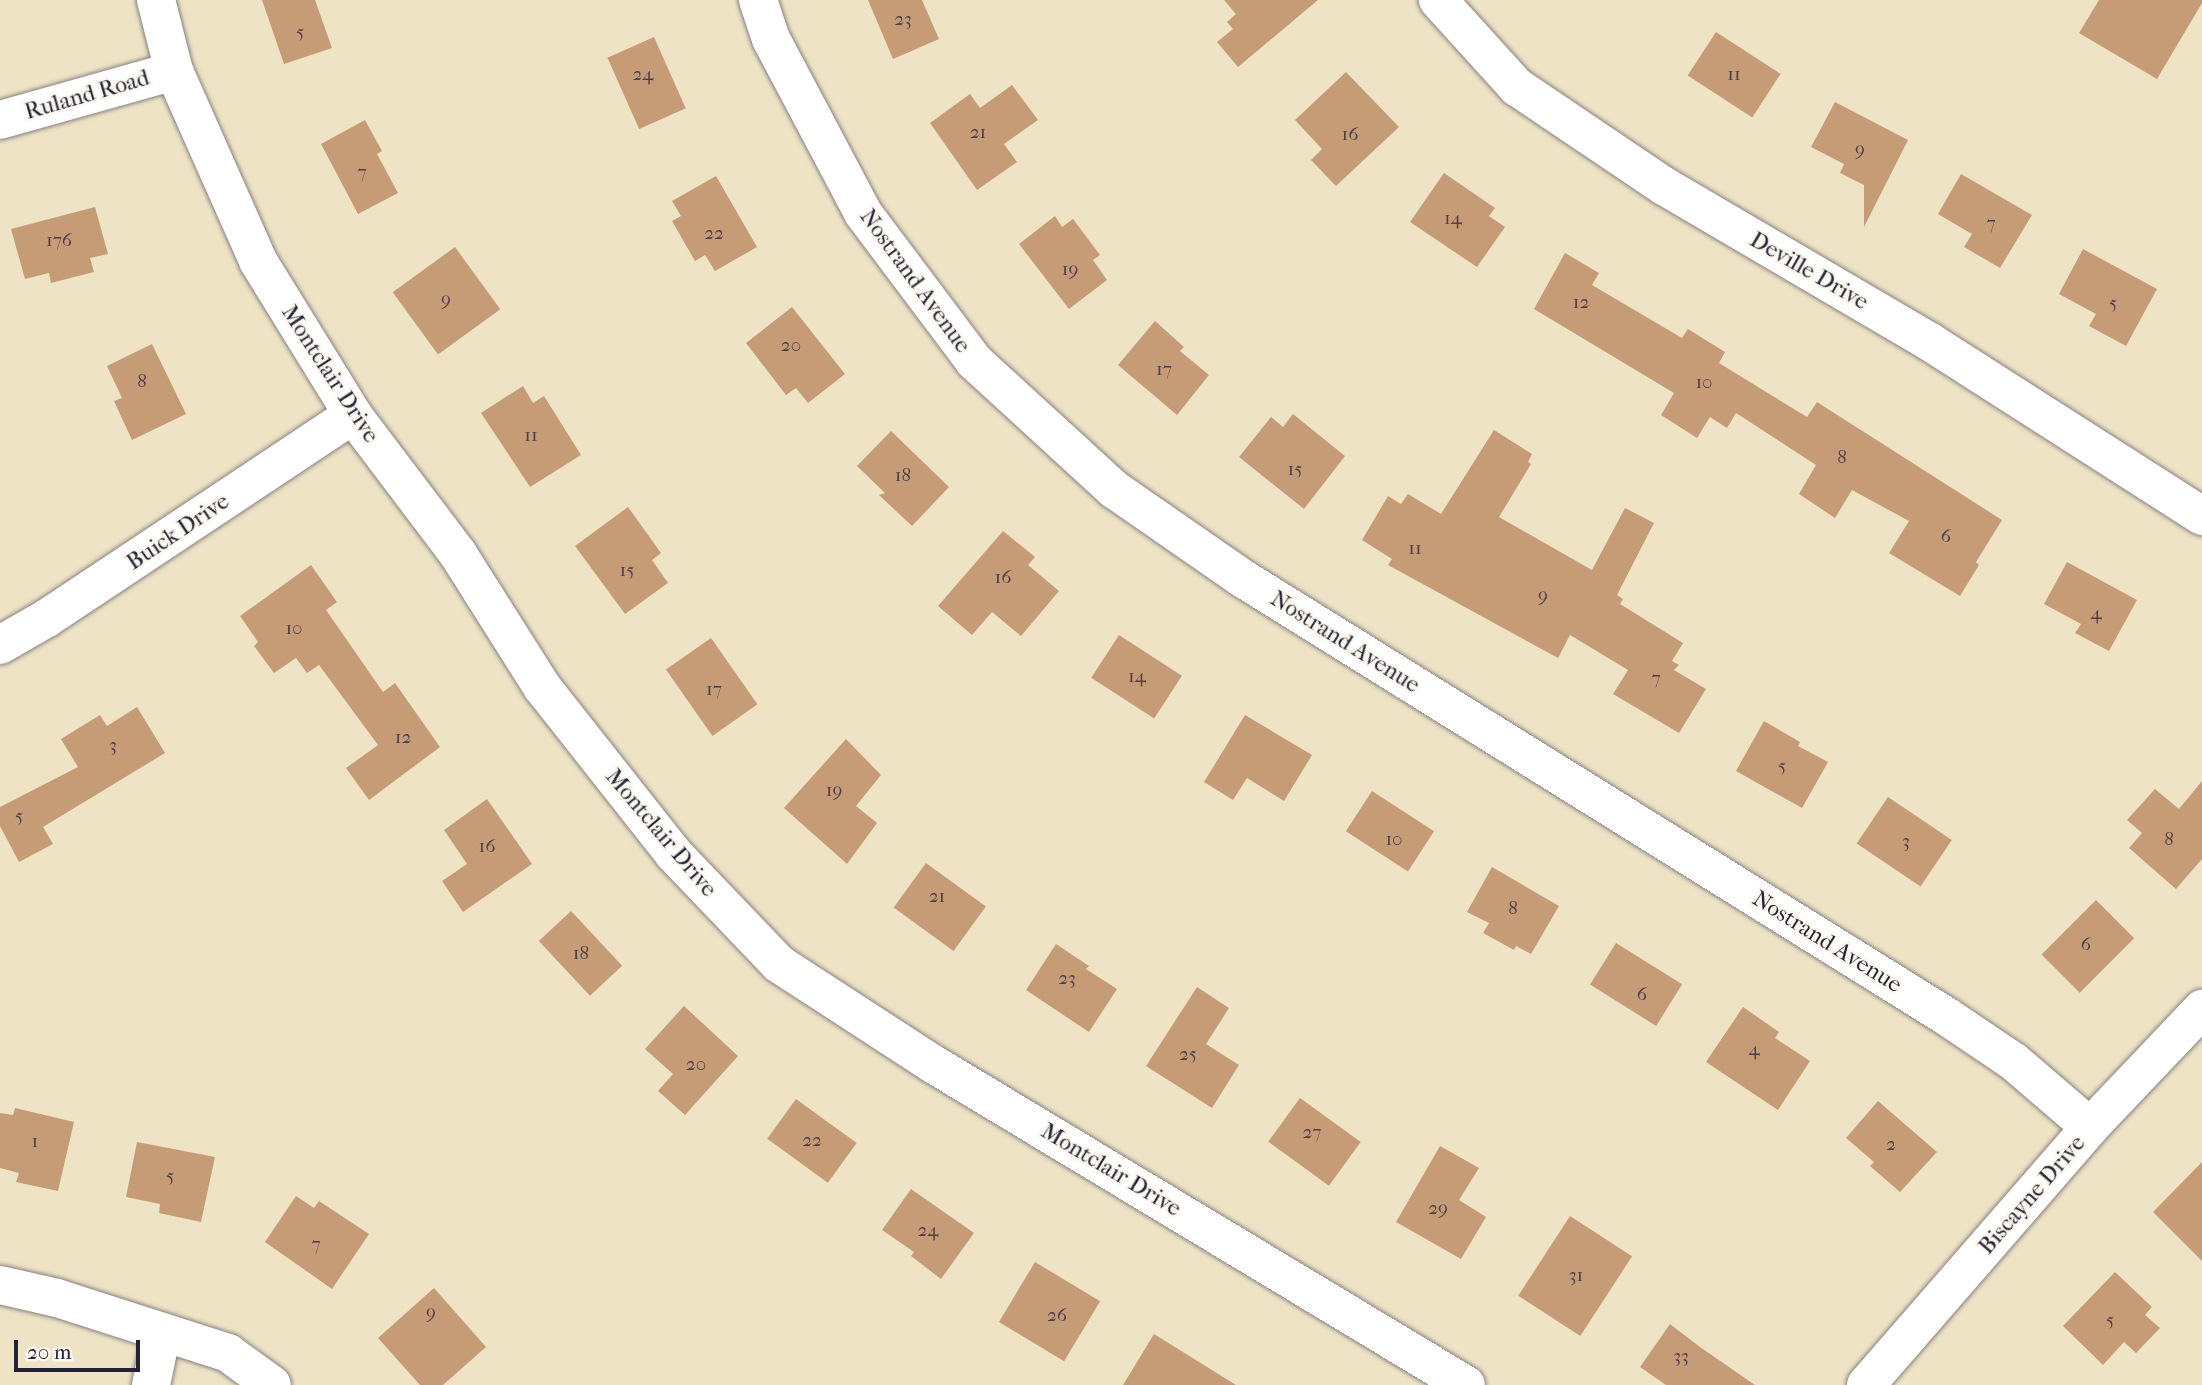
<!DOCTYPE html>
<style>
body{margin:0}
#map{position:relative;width:2202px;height:1385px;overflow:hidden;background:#efe3c5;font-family:"IM FELL French Canon",serif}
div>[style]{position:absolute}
.building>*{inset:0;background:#c69c77;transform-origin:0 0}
.roads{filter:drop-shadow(0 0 2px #888280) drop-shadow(0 0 2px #888280)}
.minor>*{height:38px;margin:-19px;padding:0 19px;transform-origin:19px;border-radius:19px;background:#fff}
span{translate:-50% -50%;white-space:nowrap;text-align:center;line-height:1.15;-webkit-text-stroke:5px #fbf7ec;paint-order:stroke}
.number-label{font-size:19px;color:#4b404a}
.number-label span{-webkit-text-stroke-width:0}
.street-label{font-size:23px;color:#22223b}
.scale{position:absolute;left:14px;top:1340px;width:126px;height:32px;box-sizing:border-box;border:4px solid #22223b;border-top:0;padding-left:9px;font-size:21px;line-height:24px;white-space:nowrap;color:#22223b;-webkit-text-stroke:5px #fbf7ec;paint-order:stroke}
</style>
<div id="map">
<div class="building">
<i style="clip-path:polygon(262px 0,315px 0,332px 48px,284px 64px)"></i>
<i style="clip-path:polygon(868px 0,922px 0,939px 39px,893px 59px)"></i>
<i style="clip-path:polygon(1224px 0,1318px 0,1238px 67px,1217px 42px,1233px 29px,1227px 22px,1236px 14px)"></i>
<i style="clip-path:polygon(2099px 0,2202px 0,2202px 3px,2157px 79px,2079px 33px)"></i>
<i style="left:1716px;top:32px;width:77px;height:52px;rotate:33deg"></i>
<i style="left:654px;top:37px;width:78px;height:51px;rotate:66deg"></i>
<i style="clip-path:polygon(1346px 72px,1399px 127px,1336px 186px,1311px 160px,1322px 149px,1295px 120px)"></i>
<i style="clip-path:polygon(1012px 85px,1038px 120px,1004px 144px,1017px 162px,977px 190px,930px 123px,970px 94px,980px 108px)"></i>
<i style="clip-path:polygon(1835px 102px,1908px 140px,1864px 227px,1864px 185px,1840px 173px,1844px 164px,1811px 147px)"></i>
<i style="clip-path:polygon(365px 120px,382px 151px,377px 154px,398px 193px,358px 214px,321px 144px)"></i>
<i style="clip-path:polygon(1444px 173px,1495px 208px,1489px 216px,1505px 227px,1477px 267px,1410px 222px)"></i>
<i style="clip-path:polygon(1961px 174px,2032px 215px,2000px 268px,1964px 247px,1972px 234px,1938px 214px)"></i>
<i style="clip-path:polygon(716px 176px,757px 247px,715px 271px,705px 255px,695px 261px,672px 221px,681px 216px,672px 201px)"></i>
<i style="clip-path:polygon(95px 207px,108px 254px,90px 258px,94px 272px,51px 283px,49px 273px,25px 279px,11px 229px)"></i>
<i style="clip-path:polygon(1055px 216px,1062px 227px,1073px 219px,1100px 255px,1093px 260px,1107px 280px,1069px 309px,1019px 244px)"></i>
<i style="left:455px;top:247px;width:77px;height:77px;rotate:54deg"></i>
<i style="clip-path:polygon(2083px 249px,2157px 289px,2126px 346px,2089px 326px,2096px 314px,2059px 294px)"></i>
<i style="clip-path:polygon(1565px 253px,1599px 273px,1592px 285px,1682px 338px,1688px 329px,1725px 352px,1719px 363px,1807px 417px,1817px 402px,2002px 520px,1976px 562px,1979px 565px,1960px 596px,1889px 553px,1909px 521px,1852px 490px,1835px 518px,1799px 494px,1816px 465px,1736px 413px,1727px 428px,1710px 417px,1697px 438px,1661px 415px,1674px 393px,1534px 309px)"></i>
<i style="clip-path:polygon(792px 307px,845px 374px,808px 403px,796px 388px,786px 395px,746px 343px)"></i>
<i style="clip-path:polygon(1155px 321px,1184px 347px,1180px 351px,1209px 375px,1177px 415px,1118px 365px)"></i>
<i style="clip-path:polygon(152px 344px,186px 414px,132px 440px,114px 401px,122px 398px,107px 366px)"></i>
<i style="clip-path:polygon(523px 386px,533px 403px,544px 396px,581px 455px,530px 487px,481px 413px)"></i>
<i style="clip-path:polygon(1293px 414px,1345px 456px,1304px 509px,1239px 457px,1271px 417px,1283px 427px)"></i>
<i style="clip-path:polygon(1494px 430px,1532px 454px,1528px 462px,1531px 464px,1499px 517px,1592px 570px,1625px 508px,1654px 523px,1617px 595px,1623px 599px,1620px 604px,1683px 643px,1672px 661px,1679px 665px,1674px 670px,1706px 689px,1679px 733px,1613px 694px,1628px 670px,1570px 635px,1558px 658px,1388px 565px,1392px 559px,1362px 540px,1388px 496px,1401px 504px,1408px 494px,1441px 514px)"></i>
<i style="clip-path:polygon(891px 431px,949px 487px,912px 526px,879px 495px,885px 493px,857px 466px)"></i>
<i style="clip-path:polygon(628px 507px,661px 553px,652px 560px,668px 583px,625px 614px,575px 546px)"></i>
<i style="clip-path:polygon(1003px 531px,1035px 557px,1028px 565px,1059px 591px,1021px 636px,992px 612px,972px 635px,938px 606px)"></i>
<i style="clip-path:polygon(2067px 562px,2137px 600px,2109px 651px,2075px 633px,2081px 624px,2044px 604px)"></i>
<i style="clip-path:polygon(311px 565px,337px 602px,326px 610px,383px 692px,395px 683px,440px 747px,369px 800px,346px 768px,378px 745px,319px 665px,307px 673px,296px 658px,274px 673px,254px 646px,258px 642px,240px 616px)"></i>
<i style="left:1119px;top:635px;width:75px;height:51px;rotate:33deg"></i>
<i style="left:711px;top:638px;width:81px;height:55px;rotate:55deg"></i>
<i style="clip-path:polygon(137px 707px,165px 753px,43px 827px,53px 844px,19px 862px,0 826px,0 807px,78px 767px,61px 739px,100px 715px,107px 726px)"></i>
<i style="clip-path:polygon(1245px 715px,1312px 755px,1284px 801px,1247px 778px,1233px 800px,1204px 782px)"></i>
<i style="clip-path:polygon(1764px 721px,1800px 742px,1798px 746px,1828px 762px,1802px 808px,1736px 771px)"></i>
<i style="clip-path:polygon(846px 739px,881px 775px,856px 806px,877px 823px,847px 864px,784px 808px)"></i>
<i style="clip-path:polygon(2202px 781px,2202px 859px,2176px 889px,2129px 848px,2142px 833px,2127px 820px,2155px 789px,2179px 809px)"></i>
<i style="left:1372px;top:791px;width:74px;height:48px;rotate:33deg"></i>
<i style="left:1888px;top:797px;width:77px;height:56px;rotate:34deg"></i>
<i style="clip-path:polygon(487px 799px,532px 864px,463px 912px,442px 881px,467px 864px,444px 830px)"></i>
<i style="left:926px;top:863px;width:74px;height:55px;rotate:36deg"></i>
<i style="clip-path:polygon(1492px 867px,1559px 906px,1531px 954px,1516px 946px,1514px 950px,1483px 933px,1489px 923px,1467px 912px)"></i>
<i style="left:2096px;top:900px;width:54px;height:77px;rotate:45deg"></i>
<i style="left:571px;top:911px;width:75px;height:44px;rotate:47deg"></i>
<i style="left:1616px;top:943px;width:78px;height:49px;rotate:32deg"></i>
<i style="clip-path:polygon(1056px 944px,1089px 966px,1086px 969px,1117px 989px,1089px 1032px,1026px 990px)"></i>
<i style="clip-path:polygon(1197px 987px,1229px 1008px,1206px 1044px,1239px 1065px,1212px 1108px,1146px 1066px)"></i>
<i style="clip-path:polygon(684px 1006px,738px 1056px,685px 1115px,658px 1091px,673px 1074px,645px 1049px)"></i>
<i style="clip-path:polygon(1743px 1007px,1779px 1032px,1775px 1038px,1810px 1061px,1778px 1110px,1706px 1062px)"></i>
<i style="left:1300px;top:1098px;width:75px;height:54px;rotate:36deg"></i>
<i style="left:796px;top:1099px;width:75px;height:49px;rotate:36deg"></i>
<i style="clip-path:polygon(1878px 1101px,1937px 1152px,1900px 1192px,1870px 1166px,1874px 1162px,1846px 1138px)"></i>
<i style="clip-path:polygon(15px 1108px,74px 1122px,58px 1191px,16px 1182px,19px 1173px,0 1168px,0 1113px,13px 1115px)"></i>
<i style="clip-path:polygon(137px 1142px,215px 1157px,201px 1222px,159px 1213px,160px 1204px,126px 1197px)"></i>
<i style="clip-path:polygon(1440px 1146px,1479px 1168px,1459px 1200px,1486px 1217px,1461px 1259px,1396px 1222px)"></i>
<i style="clip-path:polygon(2202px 1162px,2202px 1261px,2153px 1212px)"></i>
<i style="clip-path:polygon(911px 1189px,974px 1233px,941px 1279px,911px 1256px,914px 1252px,882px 1230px)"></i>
<i style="clip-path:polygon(296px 1196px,314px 1208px,319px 1201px,369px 1234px,332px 1289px,265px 1242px)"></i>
<i style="left:1570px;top:1216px;width:74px;height:95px;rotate:33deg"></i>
<i style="left:1035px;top:1262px;width:76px;height:70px;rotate:31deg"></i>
<i style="clip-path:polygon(2115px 1272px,2152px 1307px,2145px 1315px,2160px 1328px,2136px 1353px,2124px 1342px,2103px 1365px,2063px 1326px)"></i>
<i style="clip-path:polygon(434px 1288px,486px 1347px,443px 1385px,420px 1385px,378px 1338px)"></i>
<i style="clip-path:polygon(1670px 1324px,1700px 1347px,1755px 1385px,1666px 1385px,1640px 1367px)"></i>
<i style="clip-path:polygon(1154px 1334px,1236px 1385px,1123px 1385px)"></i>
</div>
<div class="roads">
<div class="minor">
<i style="left:156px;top:0;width:73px;rotate:75.8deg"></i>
<i style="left:174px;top:71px;width:208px;rotate:66.1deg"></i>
<i style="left:258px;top:261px;width:181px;rotate:58.3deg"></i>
<i style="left:353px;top:415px;width:174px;rotate:52.9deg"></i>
<i style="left:458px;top:554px;width:157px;rotate:57.7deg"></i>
<i style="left:542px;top:687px;width:211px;rotate:51.7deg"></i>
<i style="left:673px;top:853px;width:153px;rotate:46.3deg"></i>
<i style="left:779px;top:964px;width:184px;rotate:33deg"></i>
<i style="left:933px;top:1064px;width:622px;rotate:31.06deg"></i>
<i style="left:758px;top:0;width:41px;rotate:71.6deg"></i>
<i style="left:771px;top:39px;width:197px;rotate:62.1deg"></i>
<i style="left:863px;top:213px;width:185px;rotate:53.1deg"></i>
<i style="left:974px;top:361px;width:191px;rotate:42.5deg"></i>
<i style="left:1115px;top:490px;width:155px;rotate:34.7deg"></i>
<i style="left:1242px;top:578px;width:829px;rotate:31.89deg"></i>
<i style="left:1946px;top:1016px;width:81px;rotate:33.9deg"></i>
<i style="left:2013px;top:1061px;width:101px;rotate:40.6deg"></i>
<i style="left:1438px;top:0;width:118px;rotate:47.8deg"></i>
<i style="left:1517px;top:87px;width:177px;rotate:34deg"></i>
<i style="left:1664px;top:186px;width:308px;rotate:30.4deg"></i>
<i style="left:1930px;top:342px;width:323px;rotate:32.6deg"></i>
<i style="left:0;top:120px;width:181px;rotate:-15.7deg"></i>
<i style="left:0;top:645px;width:54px;rotate:-29.9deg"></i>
<i style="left:47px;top:618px;width:367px;rotate:-33.6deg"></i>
<i style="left:0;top:1285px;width:58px;rotate:12.8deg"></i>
<i style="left:57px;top:1298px;width:180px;rotate:17.8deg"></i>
<i style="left:228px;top:1353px;width:54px;rotate:36deg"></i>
<i style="left:151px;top:1385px;width:54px;rotate:-78.3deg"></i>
<i style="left:1866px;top:1385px;width:342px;rotate:-49deg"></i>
<i style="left:2090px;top:1127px;width:163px;rotate:-46.5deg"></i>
</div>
</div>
<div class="number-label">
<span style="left:903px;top:20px">23</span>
<span style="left:300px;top:33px">5</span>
<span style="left:643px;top:75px">24</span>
<span style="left:1734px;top:75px">11</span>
<span style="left:978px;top:133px">21</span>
<span style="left:1350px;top:135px">16</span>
<span style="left:1860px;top:150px">9</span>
<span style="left:362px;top:173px">7</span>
<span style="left:1453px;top:219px">14</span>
<span style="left:1991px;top:224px">7</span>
<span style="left:714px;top:234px">22</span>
<span style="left:59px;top:241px">176</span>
<span style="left:1070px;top:270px">19</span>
<span style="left:446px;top:300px">9</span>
<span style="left:1581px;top:303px">12</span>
<span style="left:2113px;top:304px">5</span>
<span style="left:791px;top:346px">20</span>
<span style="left:1164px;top:370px">17</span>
<span style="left:142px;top:382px">8</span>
<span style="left:1704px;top:383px">10</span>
<span style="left:531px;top:436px">11</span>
<span style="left:1842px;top:458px">8</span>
<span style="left:1295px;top:470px">15</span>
<span style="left:903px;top:476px">18</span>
<span style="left:1946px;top:537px">6</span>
<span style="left:1415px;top:549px">11</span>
<span style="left:627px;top:571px">15</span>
<span style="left:1003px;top:578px">16</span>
<span style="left:1543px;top:596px">9</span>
<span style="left:2096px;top:614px">4</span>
<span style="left:294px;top:629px">10</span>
<span style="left:1137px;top:677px">14</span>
<span style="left:1656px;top:679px">7</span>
<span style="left:714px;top:690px">17</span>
<span style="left:403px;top:738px">12</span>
<span style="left:113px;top:746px">3</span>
<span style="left:1782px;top:767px">5</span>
<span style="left:834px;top:791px">19</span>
<span style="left:19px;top:817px">5</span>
<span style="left:1394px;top:840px">10</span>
<span style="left:2169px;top:840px">8</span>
<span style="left:1906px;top:842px">3</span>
<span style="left:487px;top:847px">16</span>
<span style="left:937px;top:897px">21</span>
<span style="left:1513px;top:909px">8</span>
<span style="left:2086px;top:945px">6</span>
<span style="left:581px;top:954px">18</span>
<span style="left:1067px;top:979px">23</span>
<span style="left:1642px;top:995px">6</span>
<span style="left:1754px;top:1050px">4</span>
<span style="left:1188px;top:1055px">25</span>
<span style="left:696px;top:1065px">20</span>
<span style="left:1312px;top:1133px">27</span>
<span style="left:812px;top:1141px">22</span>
<span style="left:35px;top:1142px">1</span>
<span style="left:1891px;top:1145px">2</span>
<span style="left:170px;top:1177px">5</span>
<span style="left:1438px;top:1209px">29</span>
<span style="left:928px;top:1231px">24</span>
<span style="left:316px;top:1245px">7</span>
<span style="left:1576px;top:1276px">31</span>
<span style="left:431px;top:1313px">9</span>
<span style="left:1057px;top:1316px">26</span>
<span style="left:2110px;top:1321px">5</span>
<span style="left:1681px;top:1357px">33</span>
</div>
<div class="street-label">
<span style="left:87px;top:95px;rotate:-16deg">Ruland Road</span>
<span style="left:1809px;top:271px;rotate:30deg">Deville Drive</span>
<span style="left:915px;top:281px;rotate:54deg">Nostrand Avenue</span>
<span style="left:330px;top:374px;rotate:57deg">Montclair Drive</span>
<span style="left:178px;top:532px;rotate:-34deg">Buick Drive</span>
<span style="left:1345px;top:642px;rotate:32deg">Nostrand Avenue</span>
<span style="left:661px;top:833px;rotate:50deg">Montclair Drive</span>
<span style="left:1827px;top:942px;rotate:32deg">Nostrand Avenue</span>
<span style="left:1111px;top:1170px;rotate:31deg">Montclair Drive</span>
<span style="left:2032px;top:1195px;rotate:-49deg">Biscayne Drive</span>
</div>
<div class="scale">20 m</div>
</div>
